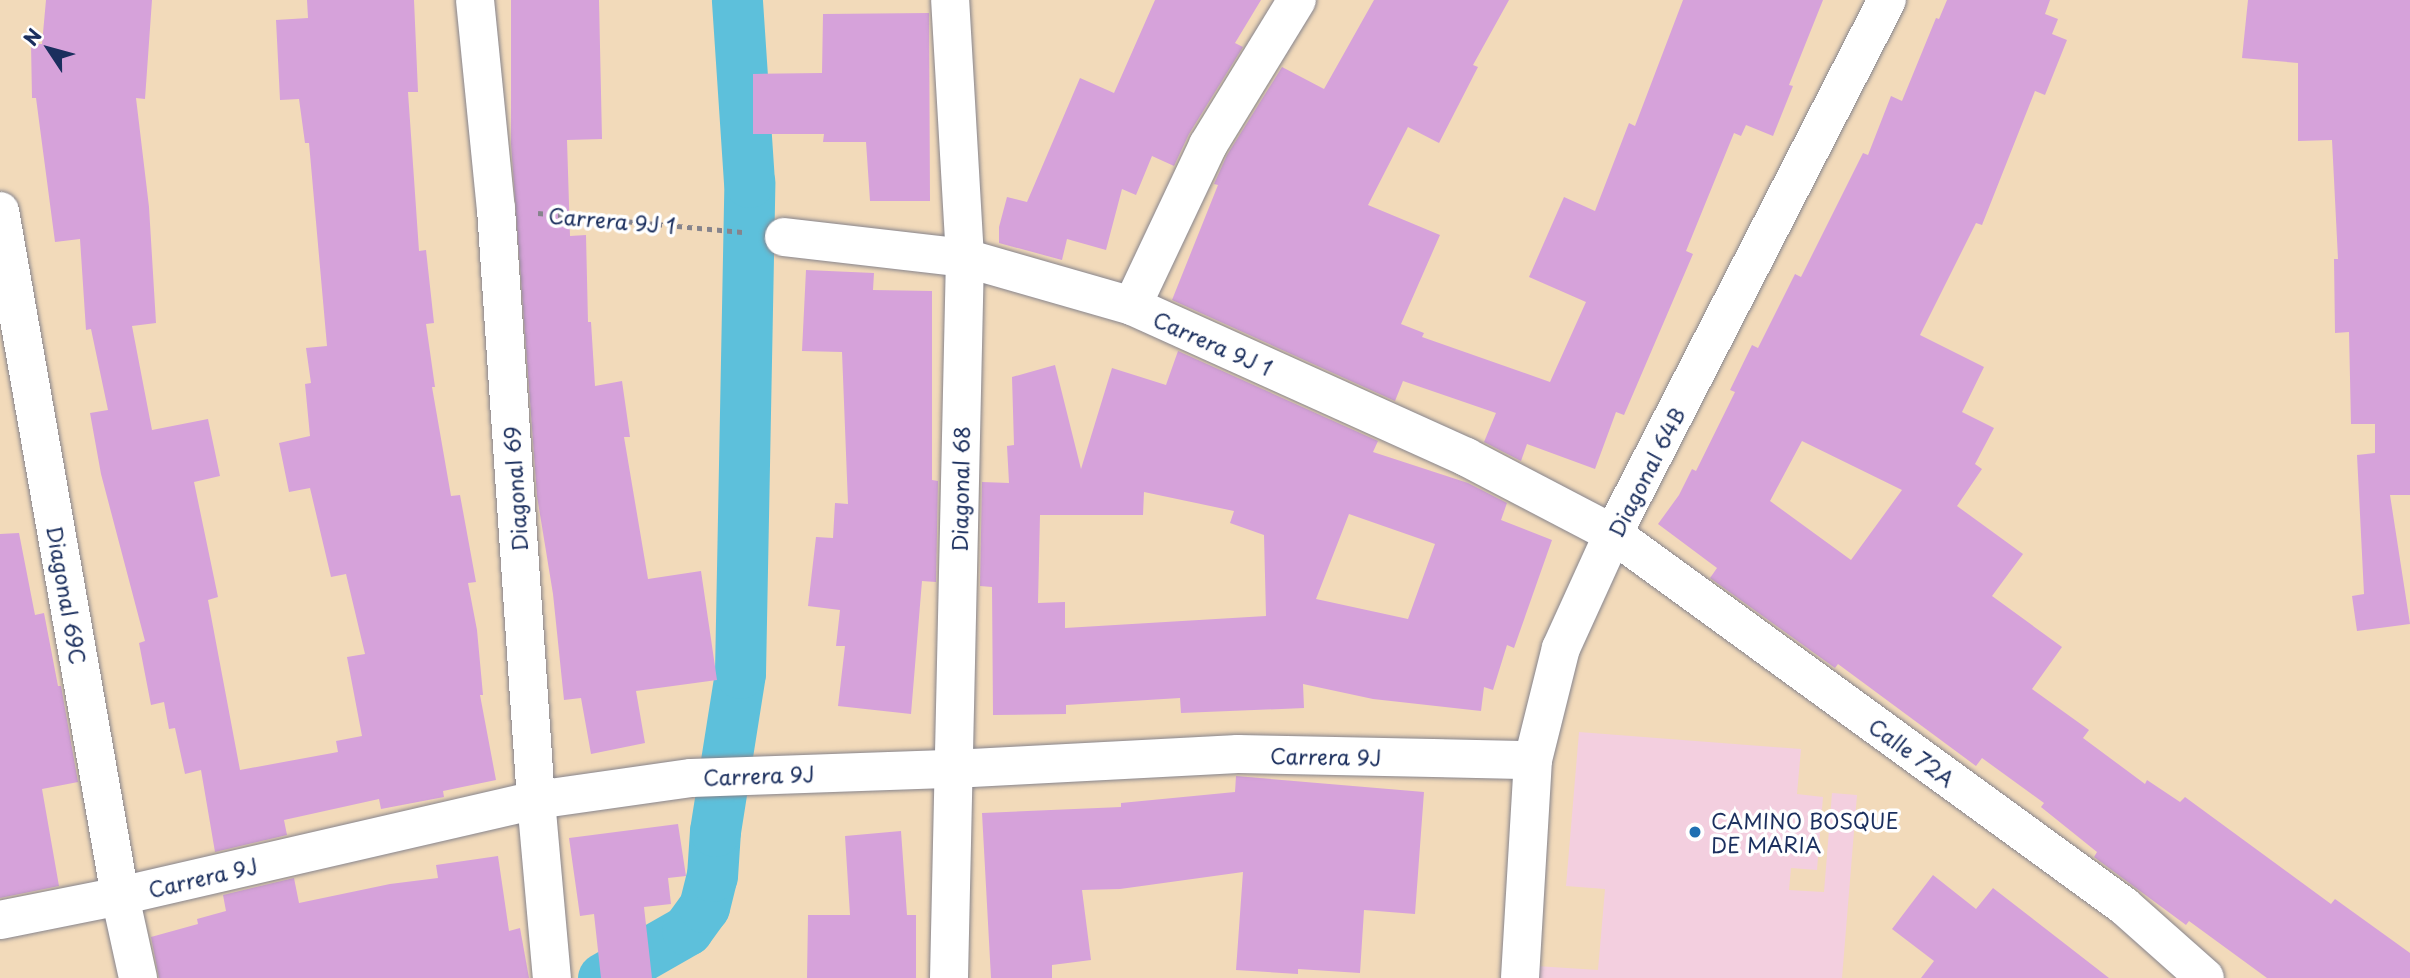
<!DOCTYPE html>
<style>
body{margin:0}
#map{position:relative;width:2410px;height:978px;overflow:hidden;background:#f2daba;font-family:"Playpen Sans",sans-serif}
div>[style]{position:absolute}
.built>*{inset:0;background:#f3cfdf}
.canal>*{height:51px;margin:-25.5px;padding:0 25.5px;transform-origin:25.5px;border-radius:25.5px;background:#5dc0db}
.building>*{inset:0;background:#d6a2da}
.path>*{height:4.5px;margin-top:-2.25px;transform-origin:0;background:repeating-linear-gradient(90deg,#86848c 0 5px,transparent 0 10px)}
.roads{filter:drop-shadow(0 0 2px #86848c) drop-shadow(0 0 2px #86848c)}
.street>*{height:38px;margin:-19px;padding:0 19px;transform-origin:19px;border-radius:19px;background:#fff}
.secondary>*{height:38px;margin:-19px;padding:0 19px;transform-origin:19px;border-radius:19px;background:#fff}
.dots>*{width:19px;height:19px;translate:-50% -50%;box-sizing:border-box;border:4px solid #fff;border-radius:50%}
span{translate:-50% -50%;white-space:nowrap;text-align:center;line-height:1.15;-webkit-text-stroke:7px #fff;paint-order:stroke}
.street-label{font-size:21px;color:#1b2f5e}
.poi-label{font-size:21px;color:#1b2f5e}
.left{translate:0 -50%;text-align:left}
.north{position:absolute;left:14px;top:14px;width:70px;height:70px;-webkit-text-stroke:5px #fff;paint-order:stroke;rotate:306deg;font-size:19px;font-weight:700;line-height:28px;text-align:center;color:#1b2f5e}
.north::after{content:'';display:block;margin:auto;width:24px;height:32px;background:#1b2f5e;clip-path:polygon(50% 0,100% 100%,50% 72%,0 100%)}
</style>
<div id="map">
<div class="built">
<i style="clip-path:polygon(1579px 732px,1801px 749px,1797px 794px,1823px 797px,1817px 870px,1791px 868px,1789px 890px,1824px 892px,1832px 793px,1857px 795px,1842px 978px,1535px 978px,1536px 966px,1598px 970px,1605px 889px,1566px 886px)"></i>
</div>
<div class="canal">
<i style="left:603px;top:978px;width:97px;rotate:-29.7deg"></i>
<i style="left:687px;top:930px;width:29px;rotate:-54deg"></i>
<i style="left:704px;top:907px;width:32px;rotate:-76deg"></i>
<i style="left:712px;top:876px;width:45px;rotate:-86.2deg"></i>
<i style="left:715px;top:831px;width:160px;rotate:-81deg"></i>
<i style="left:740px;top:673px;width:491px;rotate:-88.9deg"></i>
<i style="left:749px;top:182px;width:182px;rotate:-93.8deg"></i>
</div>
<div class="building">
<i style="clip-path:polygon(46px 0,152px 0,145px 99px,136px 98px,149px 207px,156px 323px,132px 326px,152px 430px,208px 419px,220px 476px,194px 482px,218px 597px,208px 600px,240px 770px,338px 752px,336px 741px,362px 736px,347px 657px,365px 654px,346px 574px,331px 577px,310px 488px,289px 492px,279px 443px,310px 436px,305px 384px,311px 383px,306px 348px,327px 346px,309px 143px,305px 143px,299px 99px,280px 100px,276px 20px,308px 18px,307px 0,414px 0,418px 92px,408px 92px,419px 251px,426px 250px,434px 323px,426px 324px,435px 387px,432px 387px,451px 496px,460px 495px,476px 582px,468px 583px,477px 630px,483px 695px,480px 695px,496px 780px,443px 791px,444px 797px,381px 809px,379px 799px,284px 820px,287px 835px,215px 852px,201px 770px,185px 774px,175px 728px,169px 729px,164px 702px,151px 705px,139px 643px,145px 641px,101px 474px,90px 413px,108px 410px,91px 329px,86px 330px,80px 239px,55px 242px,36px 98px,32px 98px,31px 44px,42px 44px)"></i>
<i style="clip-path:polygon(511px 0,599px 0,602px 139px,567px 140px,570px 236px,586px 235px,588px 322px,591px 322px,595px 386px,622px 381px,630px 437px,624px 437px,648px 579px,701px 571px,717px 680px,636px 691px,645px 743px,591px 754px,581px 698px,564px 700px,553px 594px,537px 496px,511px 144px)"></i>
<i style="clip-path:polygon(1155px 0,1261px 0,1235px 43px,1243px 47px,1189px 134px,1174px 166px,1152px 156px,1136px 195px,1122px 189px,1106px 250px,1067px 239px,1062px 260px,999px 243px,999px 227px,1007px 197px,1027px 202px,1080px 78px,1114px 93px)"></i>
<i style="clip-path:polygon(1374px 0,1509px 0,1473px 65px,1478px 67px,1439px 143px,1408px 127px,1368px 205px,1440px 235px,1401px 324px,1424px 333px,1422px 337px,1550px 382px,1586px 302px,1529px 277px,1564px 197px,1595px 211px,1629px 123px,1635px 126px,1683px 0,1823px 0,1789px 85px,1793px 86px,1773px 136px,1746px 125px,1741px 136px,1734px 133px,1686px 251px,1693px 254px,1624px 415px,1616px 412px,1595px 469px,1527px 444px,1521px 461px,1484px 442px,1496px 413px,1403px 381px,1395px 401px,1172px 300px,1218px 185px,1214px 184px,1227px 155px,1282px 67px,1324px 89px)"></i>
<i style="clip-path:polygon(evenodd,1947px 0,2050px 0,2045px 14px,2058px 19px,2052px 34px,2067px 40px,2045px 95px,2035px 91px,1982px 225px,1976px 223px,1920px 335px,1984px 367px,1962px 412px,1994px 428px,1975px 464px,1982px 469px,1957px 506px,2023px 554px,1992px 596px,2062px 647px,2032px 689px,2089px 730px,2083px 738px,2145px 784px,2147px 780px,2180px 802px,2185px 797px,2331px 904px,2335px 899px,2410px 953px,2410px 978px,2267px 978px,2189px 921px,2186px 925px,2094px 857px,2097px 852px,2041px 807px,2044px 803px,1982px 758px,1976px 766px,1838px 664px,1835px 668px,1710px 578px,1717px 568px,1658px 524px,1679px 495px,1692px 469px,1696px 471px,1735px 392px,1730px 390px,1752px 345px,1758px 348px,1795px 274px,1801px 277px,1863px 153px,1868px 155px,1891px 96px,1902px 101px,1936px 18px,1939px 19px,1947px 0,1802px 441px,1902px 490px,1851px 560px,1770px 501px,1802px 441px)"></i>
<i style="clip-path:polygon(2248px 0,2410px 0,2410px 495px,2390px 495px,2410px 624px,2357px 631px,2352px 596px,2364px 594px,2357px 455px,2375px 453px,2375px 424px,2351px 424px,2349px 332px,2335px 333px,2334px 259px,2338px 259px,2332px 140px,2298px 141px,2298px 63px,2242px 58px)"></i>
<i style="clip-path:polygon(929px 13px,930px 201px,870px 201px,866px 142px,823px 142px,824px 134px,753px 134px,753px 74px,822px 73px,823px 14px)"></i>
<i style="clip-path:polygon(806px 270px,874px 273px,873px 290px,932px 291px,932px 480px,938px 481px,936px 582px,922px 581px,911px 714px,838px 706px,845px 646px,836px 646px,840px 610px,808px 606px,816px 537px,833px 538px,835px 503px,848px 504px,842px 352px,802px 351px)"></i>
<i style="clip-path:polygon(evenodd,1178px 351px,1378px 441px,1373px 452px,1468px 483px,1507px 503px,1501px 520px,1552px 540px,1514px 648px,1507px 645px,1493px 690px,1484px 687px,1481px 711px,1373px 699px,1303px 684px,1304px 708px,1181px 713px,1180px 698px,1066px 705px,1066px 714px,993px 715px,992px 587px,980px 586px,982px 482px,1009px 483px,1007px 446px,1014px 445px,1012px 377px,1055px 365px,1081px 469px,1112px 368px,1166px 385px,1178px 351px,1144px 492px,1234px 511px,1230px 523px,1264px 535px,1266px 616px,1065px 628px,1065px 602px,1038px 603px,1040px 515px,1143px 515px,1144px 492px,1178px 351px,1349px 514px,1435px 544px,1408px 619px,1316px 599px,1349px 514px)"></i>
<i style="clip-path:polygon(19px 533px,35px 615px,44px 613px,58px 686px,61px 686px,78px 782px,42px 789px,59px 886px,0 898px,0 534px)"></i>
<i style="clip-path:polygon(1236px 776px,1424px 792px,1415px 914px,1364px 910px,1360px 973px,1298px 969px,1298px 974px,1236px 970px,1243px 872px,1120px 889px,1082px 890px,1091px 960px,1052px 965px,1052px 978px,991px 978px,982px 813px,1121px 807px,1121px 803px,1235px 792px)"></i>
<i style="clip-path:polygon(678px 824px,686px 876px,668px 878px,671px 904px,644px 907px,652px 978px,601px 978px,594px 914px,580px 916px,569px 838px)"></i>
<i style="clip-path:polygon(901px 831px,907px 915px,916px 915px,916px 978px,807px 978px,808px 915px,850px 915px,845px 836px)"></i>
<i style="clip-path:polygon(498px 856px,509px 931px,520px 928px,529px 978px,159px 978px,151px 937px,198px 924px,197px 919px,226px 911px,223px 895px,294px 878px,299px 903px,390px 884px,438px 878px,436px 865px)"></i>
<i style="clip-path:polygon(1933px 875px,1976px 909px,1993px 888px,2109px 978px,1921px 978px,1934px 961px,1892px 929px)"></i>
</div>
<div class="path">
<i style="left:538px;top:213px;width:205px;rotate:5.3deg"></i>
</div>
<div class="roads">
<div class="street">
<i style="left:475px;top:0;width:210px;rotate:84.3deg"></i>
<i style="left:496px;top:209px;width:592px;rotate:86.13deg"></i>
<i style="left:536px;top:800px;width:179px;rotate:84.9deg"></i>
<i style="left:0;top:211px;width:695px;rotate:80.06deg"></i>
<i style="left:120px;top:896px;width:84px;rotate:77.6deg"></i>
<i style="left:784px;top:237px;width:182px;rotate:6.6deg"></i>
<i style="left:965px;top:258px;width:174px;rotate:16deg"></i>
<i style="left:1132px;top:306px;width:367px;rotate:24.3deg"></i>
<i style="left:1466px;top:457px;width:166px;rotate:27.6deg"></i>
<i style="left:1613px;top:534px;width:632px;rotate:36.05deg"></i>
<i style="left:2124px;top:906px;width:108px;rotate:41.6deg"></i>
<i style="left:1132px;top:306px;width:178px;rotate:-64.7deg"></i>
<i style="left:1208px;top:145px;width:170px;rotate:-58.5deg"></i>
<i style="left:949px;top:978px;width:720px;rotate:-88.73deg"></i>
<i style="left:965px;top:258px;width:258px;rotate:-93.3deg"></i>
</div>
<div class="secondary">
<i style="left:0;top:920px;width:122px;rotate:-11.3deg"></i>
<i style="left:120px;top:896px;width:427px;rotate:-13deg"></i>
<i style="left:536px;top:800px;width:157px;rotate:-8.1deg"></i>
<i style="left:691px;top:778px;width:262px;rotate:-2deg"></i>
<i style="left:953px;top:769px;width:285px;rotate:-3deg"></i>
<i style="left:1238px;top:754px;width:295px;rotate:1.2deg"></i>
<i style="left:1520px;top:978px;width:218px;rotate:-86.6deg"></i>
<i style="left:1533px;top:760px;width:115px;rotate:-76deg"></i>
<i style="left:1561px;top:648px;width:125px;rotate:-65.5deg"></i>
<i style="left:1613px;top:534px;width:600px;rotate:-62.84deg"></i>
</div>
</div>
<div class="dots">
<i style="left:1695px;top:832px;background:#1f6fb2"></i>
</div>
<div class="street-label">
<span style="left:612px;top:220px;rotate:5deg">Carrera 9J 1</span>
<span style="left:1213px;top:343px;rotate:24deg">Carrera 9J 1</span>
<span style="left:1646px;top:472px;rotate:-63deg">Diagonal 64B</span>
<span style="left:515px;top:489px;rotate:-94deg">Diagonal 69</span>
<span style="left:960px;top:489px;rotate:-89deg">Diagonal 68</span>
<span style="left:67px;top:595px;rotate:80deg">Diagonal 69C</span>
<span style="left:1912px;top:752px;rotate:36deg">Calle 72A</span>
<span style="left:1326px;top:756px;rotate:1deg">Carrera 9J</span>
<span style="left:759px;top:775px;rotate:-2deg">Carrera 9J</span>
<span style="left:203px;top:877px;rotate:-13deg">Carrera 9J</span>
</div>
<div class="poi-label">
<span class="left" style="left:1711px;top:832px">CAMINO BOSQUE<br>DE MARIA</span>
</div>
<div class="north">N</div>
</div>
